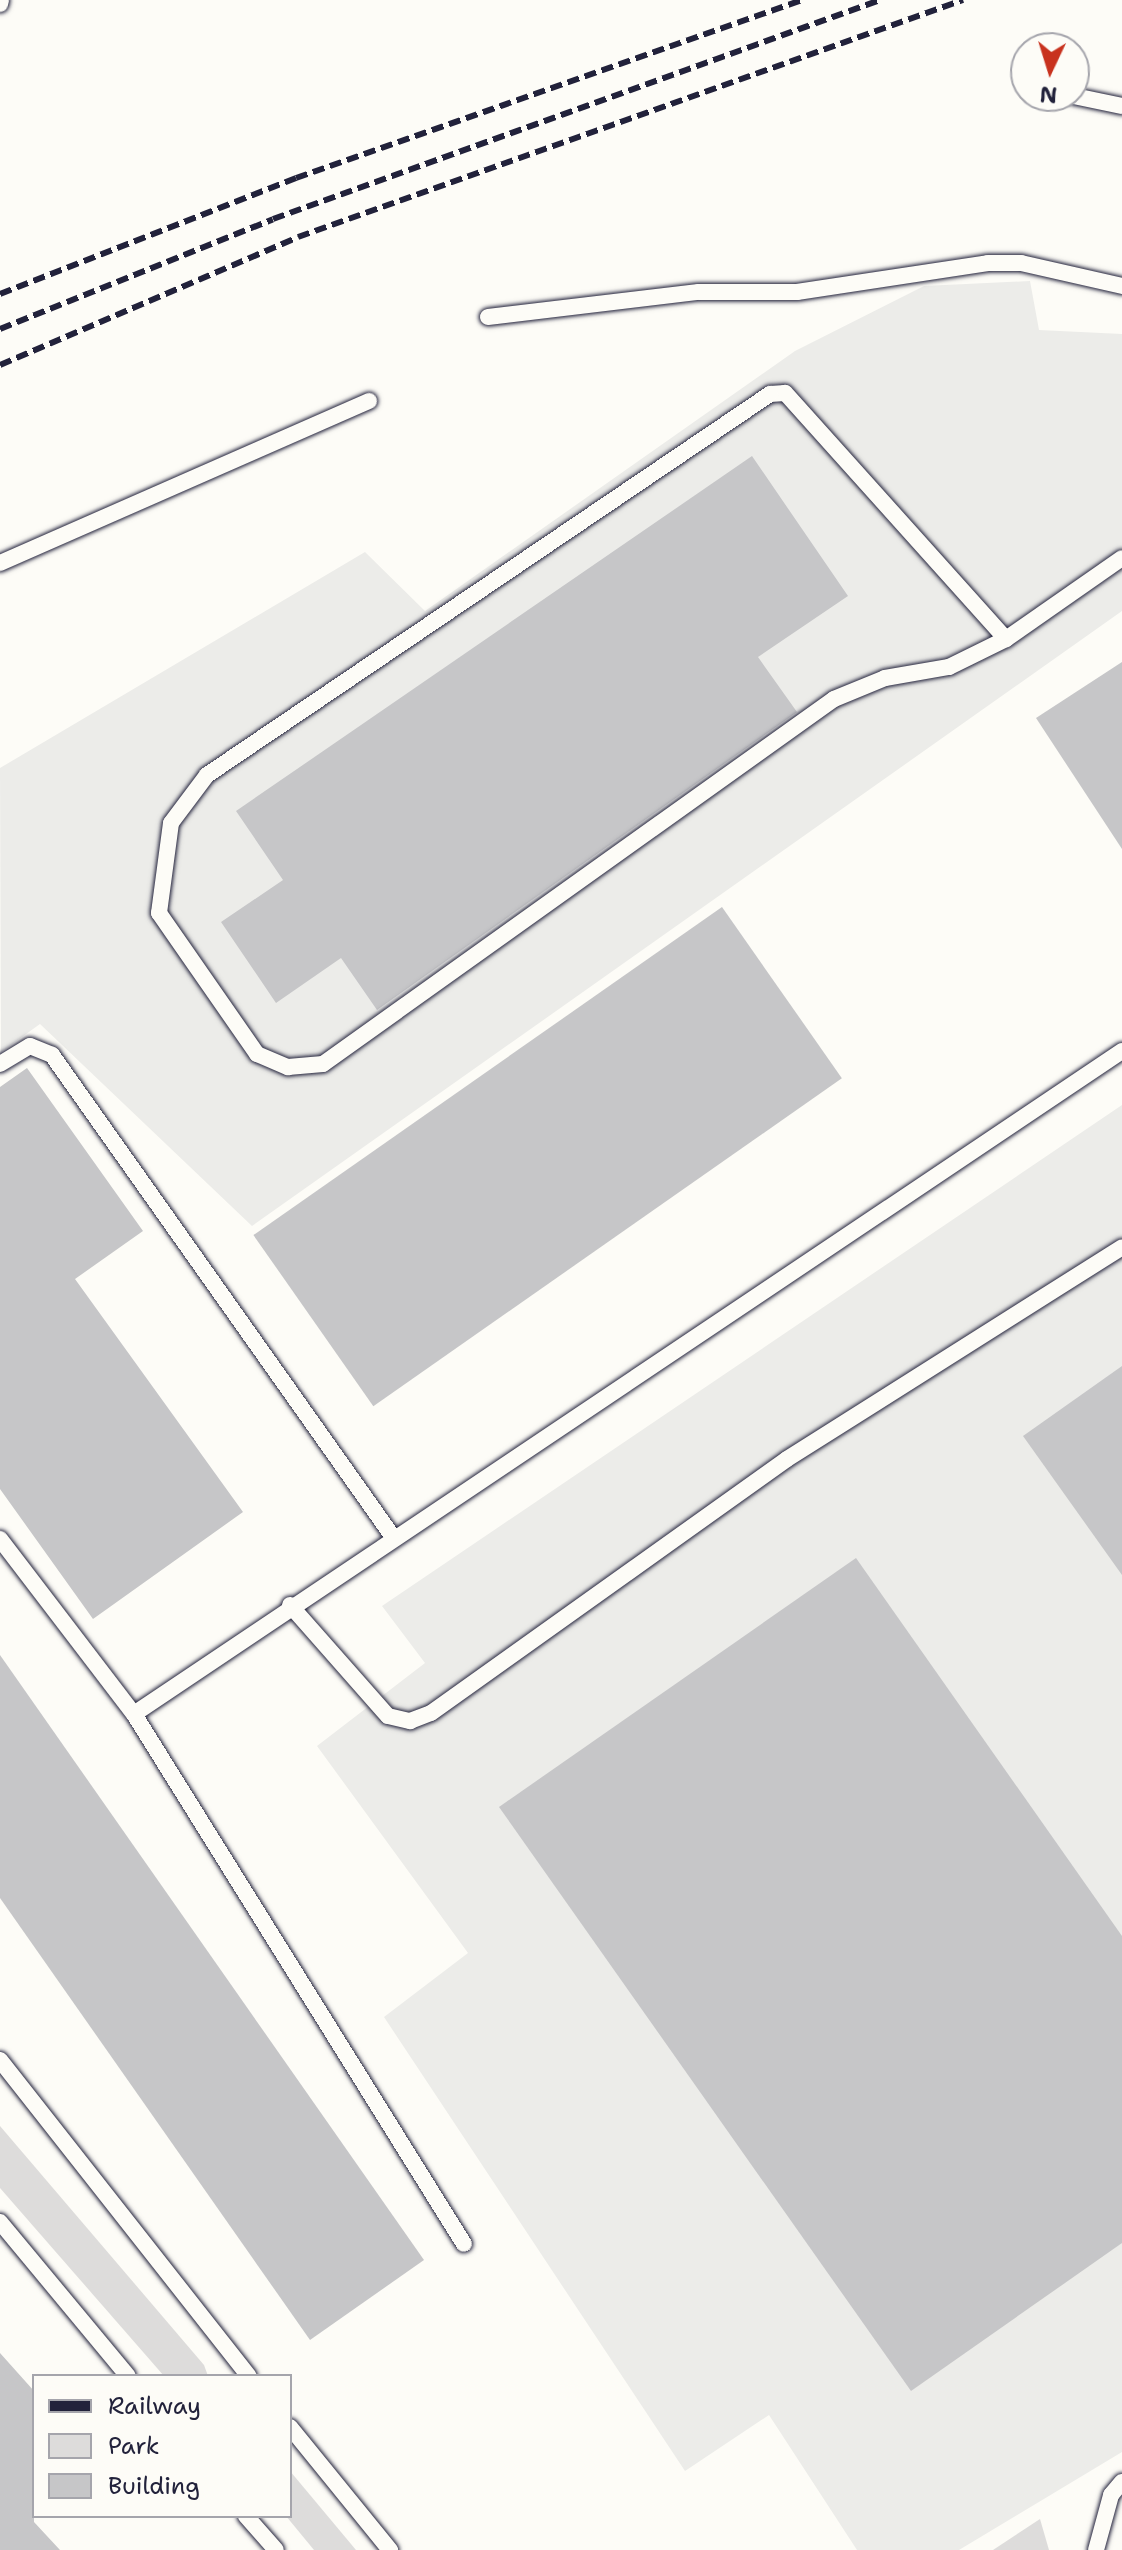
<!DOCTYPE html>
<style>
body{margin:0}
#map{position:relative;width:1122px;height:2550px;overflow:hidden;background:#fdfcf7;font-family:"Shantell Sans",sans-serif}
div>[style]{position:absolute}
.built>*{inset:0;background:#ecece9}
.green>*{inset:0;background:#dddcdb}
.building>*{inset:0;background:#c6c6c8;transform-origin:0 0}
.roads{filter:drop-shadow(0 0 2px #22223b) drop-shadow(0 0 2px #22223b)}
.lane>*{height:16px;margin:-8px;padding:0 8px;transform-origin:8px;border-radius:8px;background:#fdfcf7}
.rail>*{height:6px;margin-top:-3px;transform-origin:0;background:repeating-linear-gradient(90deg,#22223b 0 12px,transparent 0 18px)}
span{translate:-50% -50%;white-space:nowrap;text-align:center;line-height:1.15;-webkit-text-stroke:6px #fdfcf7;paint-order:stroke}
.legend{position:absolute;left:32px;top:2374px;width:260px;height:144px;box-sizing:border-box;background:#fdfcf7;border:2px solid #a5a5ac;margin:0;padding:10px 14px;list-style:none;font-size:24px;color:#22223b}
.legend li{display:flex;align-items:center;gap:16px;height:40px}
.legend b{width:40px;border:2px solid #a5a5ac}
.north{position:absolute;left:1010px;top:32px;width:80px;height:80px;box-sizing:border-box;background:#fdfcf7;border:2px solid #a5a5ac;border-radius:50%;rotate:184deg;font-size:22px;font-weight:700;line-height:32px;text-align:center;color:#22223b}
.north::after{content:'';display:block;margin:auto;width:28px;height:36px;background:#c8321e;clip-path:polygon(50% 0,100% 100%,50% 72%,0 100%)}
</style>
<div id="map">
<div class="built">
<i style="clip-path:polygon(1030px 281px,1039px 330px,1122px 334px,1122px 611px,252px 1226px,40px 1024px,1px 1052px,0 768px,365px 552px,425px 611px,795px 351px,924px 286px)"></i>
<i style="clip-path:polygon(1122px 1105px,1122px 2452px,959px 2550px,857px 2550px,769px 2415px,685px 2471px,384px 2017px,468px 1953px,317px 1746px,425px 1663px,382px 1606px)"></i>
</div>
<div class="green">
<i style="clip-path:polygon(0 2126px,204px 2365px,208px 2376px,164px 2376px,0 2188px)"></i>
<i style="clip-path:polygon(290px 2471px,356px 2550px,314px 2550px,286px 2516px)"></i>
<i style="clip-path:polygon(1040px 2519px,1049px 2550px,993px 2550px)"></i>
</div>
<div class="building">
<i style="clip-path:polygon(752px 456px,848px 596px,758px 657px,797px 712px,377px 1010px,341px 958px,276px 1003px,221px 922px,283px 880px,236px 811px)"></i>
<i style="clip-path:polygon(1122px 662px,1122px 849px,1036px 718px)"></i>
<i style="left:722px;top:907px;width:209px;height:572px;rotate:55deg"></i>
<i style="clip-path:polygon(27px 1068px,143px 1231px,75px 1279px,243px 1512px,93px 1619px,0 1489px,0 1087px)"></i>
<i style="clip-path:polygon(1122px 1366px,1122px 1575px,1023px 1436px)"></i>
<i style="clip-path:polygon(856px 1558px,1122px 1936px,1122px 2243px,911px 2391px,499px 1807px)"></i>
<i style="clip-path:polygon(0 1655px,424px 2260px,310px 2340px,0 1898px)"></i>
<i style="clip-path:polygon(0 2353px,34px 2391px,34px 2522px,60px 2550px,0 2550px)"></i>
</div>
<div class="roads">
<div class="lane">
<i style="left:0;top:4px;width:4px;rotate:-76deg"></i>
<i style="left:1074px;top:96px;width:49px;rotate:11.8deg"></i>
<i style="left:488px;top:317px;width:212px;rotate:-6.8deg"></i>
<i style="left:699px;top:292px;width:98px"></i>
<i style="left:797px;top:292px;width:193px;rotate:-8.6deg"></i>
<i style="left:988px;top:263px;width:33px"></i>
<i style="left:1021px;top:263px;width:104px;rotate:12.8deg"></i>
<i style="left:0;top:563px;width:403px;rotate:-23.7deg"></i>
<i style="left:1006px;top:639px;width:331px;rotate:-131.9deg"></i>
<i style="left:785px;top:393px;width:15px;rotate:176deg"></i>
<i style="left:770px;top:394px;width:680px;rotate:145.91deg"></i>
<i style="left:207px;top:775px;width:60px;rotate:126.9deg"></i>
<i style="left:171px;top:823px;width:91px;rotate:97.6deg"></i>
<i style="left:159px;top:913px;width:172px;rotate:55.2deg"></i>
<i style="left:257px;top:1054px;width:34px;rotate:23deg"></i>
<i style="left:288px;top:1067px;width:35px;rotate:-5deg"></i>
<i style="left:323px;top:1064px;width:628px;rotate:-35.54deg"></i>
<i style="left:834px;top:699px;width:55px;rotate:-22.4deg"></i>
<i style="left:885px;top:678px;width:65px;rotate:-9.8deg"></i>
<i style="left:949px;top:667px;width:64px;rotate:-26.2deg"></i>
<i style="left:1006px;top:639px;width:141px;rotate:-34.9deg"></i>
<i style="left:0;top:1064px;width:35px;rotate:-31deg"></i>
<i style="left:30px;top:1046px;width:24px;rotate:22deg"></i>
<i style="left:52px;top:1055px;width:590px;rotate:54.72deg"></i>
<i style="left:0;top:1539px;width:220px;rotate:52.6deg"></i>
<i style="left:134px;top:1714px;width:1190px;rotate:-33.86deg"></i>
<i style="left:290px;top:1605px;width:148px;rotate:48.6deg"></i>
<i style="left:388px;top:1716px;width:23px;rotate:13deg"></i>
<i style="left:410px;top:1721px;width:22px;rotate:-21deg"></i>
<i style="left:431px;top:1713px;width:437px;rotate:-35.5deg"></i>
<i style="left:787px;top:1459px;width:396px;rotate:-32.3deg"></i>
<i style="left:134px;top:1714px;width:624px;rotate:58.09deg"></i>
<i style="left:0;top:2060px;width:402px;rotate:51.8deg"></i>
<i style="left:0;top:2222px;width:200px;rotate:50.3deg"></i>
<i style="left:290px;top:2427px;width:159px;rotate:50.9deg"></i>
<i style="left:246px;top:2516px;width:45px;rotate:48.6deg"></i>
<i style="left:1096px;top:2550px;width:57px;rotate:-74.7deg"></i>
<i style="left:1111px;top:2495px;width:17px;rotate:-50deg"></i>
</div>
</div>
<div class="rail">
<i style="left:0;top:294px;width:318px;rotate:-21.4deg"></i>
<i style="left:296px;top:178px;width:536px;rotate:-19.38deg"></i>
<i style="left:0;top:329px;width:294px;rotate:-21.9deg"></i>
<i style="left:273px;top:219px;width:645px;rotate:-19.84deg"></i>
<i style="left:0;top:365px;width:324px;rotate:-23.2deg"></i>
<i style="left:298px;top:237px;width:706px;rotate:-19.62deg"></i>
</div>
<ul class="legend">
<li><b style="height:10px;background:#22223b"></b>Railway</li>
<li><b style="height:22px;background:#dddcdb"></b>Park</li>
<li><b style="height:22px;background:#c6c6c8"></b>Building</li>
</ul>
<div class="north">N</div>
</div>
